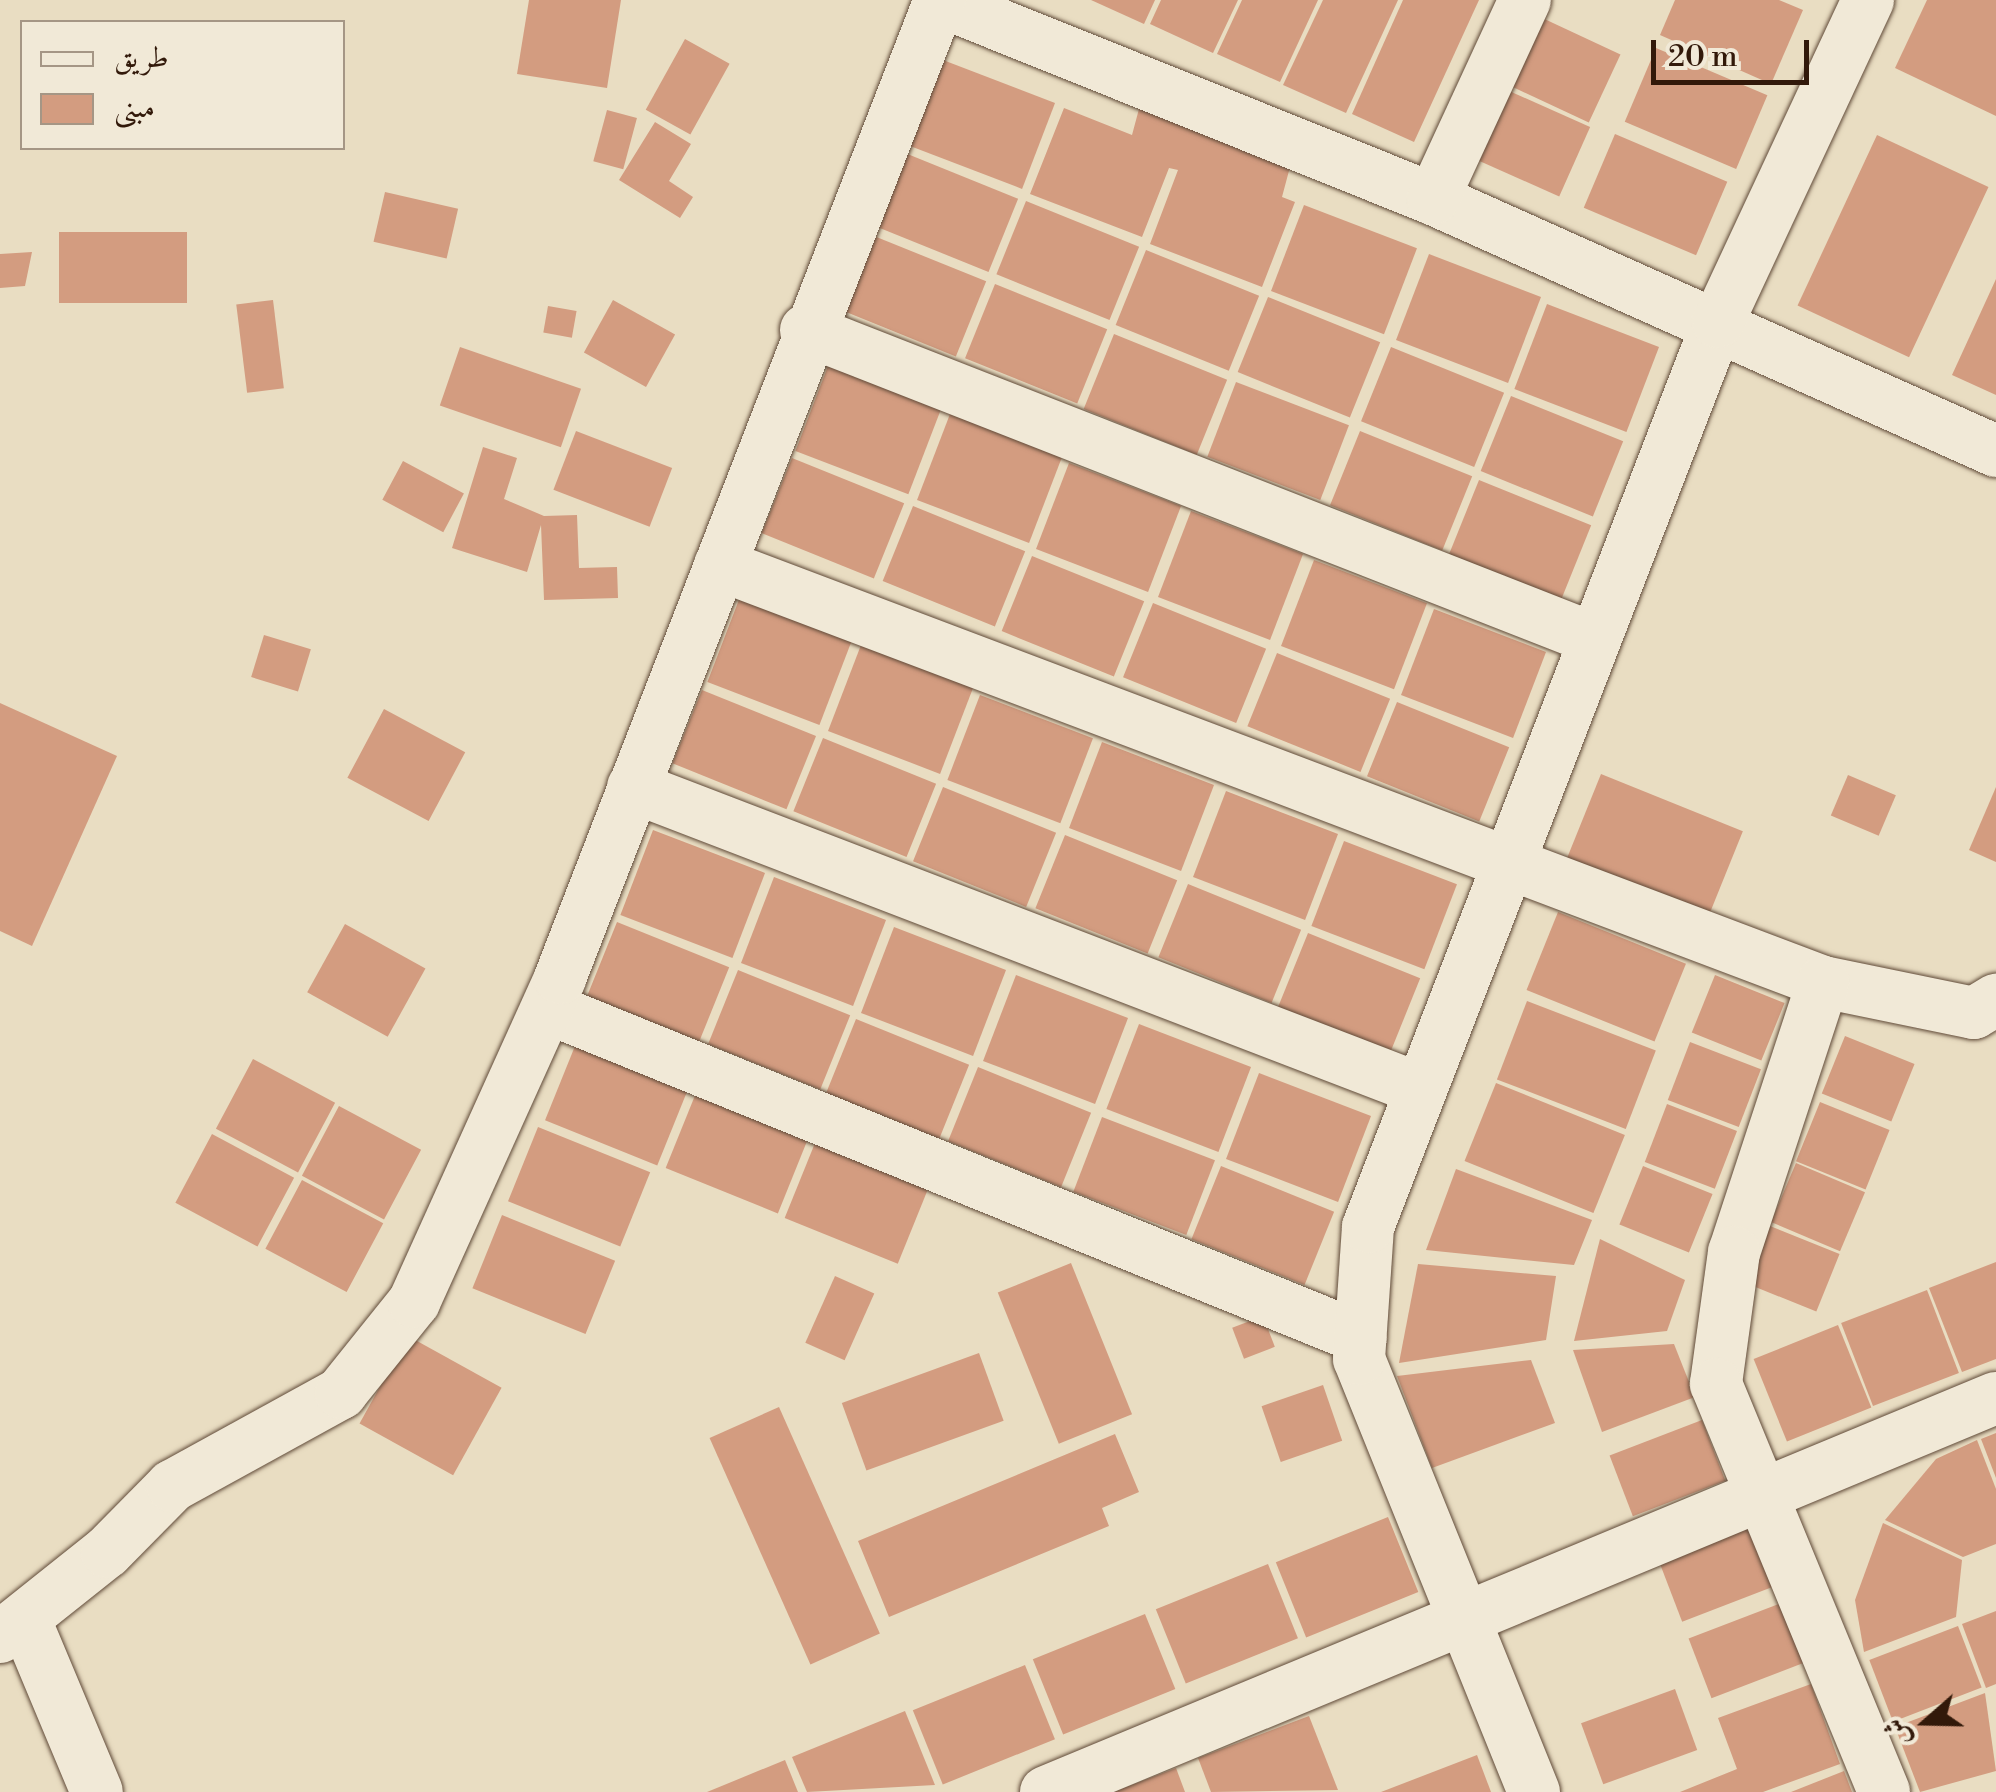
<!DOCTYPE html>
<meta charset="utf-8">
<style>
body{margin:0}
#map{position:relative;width:1996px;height:1792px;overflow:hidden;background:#e9ddc2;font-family:"Libre Bodoni",Amiri,serif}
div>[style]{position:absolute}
.building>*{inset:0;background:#d39c80;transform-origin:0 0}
.roads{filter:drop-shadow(0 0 2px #604a38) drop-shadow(0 0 2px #604a38)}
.minor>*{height:52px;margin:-26px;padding:0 26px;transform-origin:26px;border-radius:26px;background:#f1e9d7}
span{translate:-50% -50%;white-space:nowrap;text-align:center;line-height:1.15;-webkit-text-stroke:10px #f1e9d7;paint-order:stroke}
.legend{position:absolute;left:20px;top:20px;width:325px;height:130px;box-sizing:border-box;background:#f1e9d7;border:2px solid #a59685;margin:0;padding:12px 18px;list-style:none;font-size:30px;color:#32190a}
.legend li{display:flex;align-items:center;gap:20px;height:50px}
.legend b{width:50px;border:2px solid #a59685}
.north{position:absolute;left:1876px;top:1672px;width:100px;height:100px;-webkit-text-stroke:8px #f1e9d7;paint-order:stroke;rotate:250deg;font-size:28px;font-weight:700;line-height:40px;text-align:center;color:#32190a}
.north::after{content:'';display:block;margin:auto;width:35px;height:45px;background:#32190a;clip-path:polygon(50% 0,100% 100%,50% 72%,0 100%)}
.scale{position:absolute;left:1651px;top:40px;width:158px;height:45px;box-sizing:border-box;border:5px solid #32190a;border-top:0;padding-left:12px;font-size:30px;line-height:35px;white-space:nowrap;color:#32190a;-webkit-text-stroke:8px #f1e9d7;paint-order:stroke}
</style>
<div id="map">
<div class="building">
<i style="clip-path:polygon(529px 0,621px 0,607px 88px,517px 74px)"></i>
<i style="clip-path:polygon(1091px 0,1155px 0,1144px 24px)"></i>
<i style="clip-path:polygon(1161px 0,1238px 0,1213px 53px,1150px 24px)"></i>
<i style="clip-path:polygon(1242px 0,1318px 0,1280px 82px,1217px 54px)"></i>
<i style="clip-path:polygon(1323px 0,1398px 0,1346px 113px,1283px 85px)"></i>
<i style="clip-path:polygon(1403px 0,1479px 0,1414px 142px,1352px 114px)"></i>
<i style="clip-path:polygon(1675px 0,1779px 0,1803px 10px,1771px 84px,1660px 35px)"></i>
<i style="clip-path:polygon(1927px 0,1996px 0,1996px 116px,1895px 68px)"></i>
<i style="left:1538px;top:16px;width:91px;height:75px;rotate:25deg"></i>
<i style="left:685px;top:39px;width:51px;height:81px;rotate:29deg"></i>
<i style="left:1656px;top:48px;width:121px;height:80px;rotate:23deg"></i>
<i style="left:943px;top:60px;width:120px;height:92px;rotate:21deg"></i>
<i style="left:1507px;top:90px;width:91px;height:76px;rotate:24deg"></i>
<i style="clip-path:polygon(1143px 94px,1298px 137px,1282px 197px,1295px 202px,1262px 287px,1150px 244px,1178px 170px,1169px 168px,1142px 237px,1030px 194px,1064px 108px,1132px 135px)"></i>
<i style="left:607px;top:110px;width:31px;height:53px;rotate:15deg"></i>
<i style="clip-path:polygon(655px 122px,691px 144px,669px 181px,693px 197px,680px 218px,619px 180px)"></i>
<i style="left:1615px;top:134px;width:122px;height:80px;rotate:23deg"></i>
<i style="left:1877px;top:135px;width:123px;height:188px;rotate:25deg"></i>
<i style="left:905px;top:153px;width:122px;height:79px;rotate:22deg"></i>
<i style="left:385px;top:192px;width:75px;height:51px;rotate:13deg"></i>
<i style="left:1026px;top:201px;width:122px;height:79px;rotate:22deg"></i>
<i style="left:1304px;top:205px;width:121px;height:92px;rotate:21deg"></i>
<i style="left:59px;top:232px;width:128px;height:71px"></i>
<i style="left:874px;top:236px;width:121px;height:81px;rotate:22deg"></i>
<i style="left:1146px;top:250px;width:122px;height:81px;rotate:22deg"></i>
<i style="clip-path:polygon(32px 252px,25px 286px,0 288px,0 254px)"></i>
<i style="left:1429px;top:254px;width:120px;height:92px;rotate:21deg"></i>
<i style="clip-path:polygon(1996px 279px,1996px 395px,1952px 375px)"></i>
<i style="left:995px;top:284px;width:121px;height:80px;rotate:22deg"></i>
<i style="left:1268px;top:297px;width:121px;height:81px;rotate:22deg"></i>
<i style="left:273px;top:300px;width:89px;height:37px;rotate:83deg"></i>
<i style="left:613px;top:300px;width:71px;height:60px;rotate:29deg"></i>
<i style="left:1547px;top:304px;width:120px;height:91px;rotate:21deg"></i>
<i style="left:548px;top:306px;width:29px;height:27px;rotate:10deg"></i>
<i style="left:1114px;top:334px;width:122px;height:81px;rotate:22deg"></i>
<i style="left:460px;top:347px;width:128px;height:62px;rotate:19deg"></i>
<i style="left:1391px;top:347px;width:122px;height:80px;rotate:22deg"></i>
<i style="left:828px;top:366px;width:121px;height:91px;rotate:21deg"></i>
<i style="left:1236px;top:382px;width:121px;height:80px;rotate:21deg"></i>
<i style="left:1511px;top:396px;width:121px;height:81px;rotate:22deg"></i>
<i style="left:950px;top:414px;width:120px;height:92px;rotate:21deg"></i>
<i style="left:576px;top:431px;width:103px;height:63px;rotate:21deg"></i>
<i style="left:1360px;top:431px;width:121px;height:80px;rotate:22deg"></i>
<i style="clip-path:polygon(483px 447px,517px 458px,504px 499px,544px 516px,577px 515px,579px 568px,617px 567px,618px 598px,544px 600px,541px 525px,527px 572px,452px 548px)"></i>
<i style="left:792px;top:458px;width:121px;height:81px;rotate:22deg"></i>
<i style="left:403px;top:461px;width:69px;height:44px;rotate:28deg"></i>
<i style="left:1069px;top:463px;width:120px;height:92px;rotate:21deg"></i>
<i style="left:1479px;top:480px;width:121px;height:80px;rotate:22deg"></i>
<i style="left:913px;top:506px;width:121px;height:81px;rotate:22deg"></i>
<i style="left:1191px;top:511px;width:120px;height:92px;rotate:21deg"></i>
<i style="left:1032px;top:556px;width:121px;height:81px;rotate:22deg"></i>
<i style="left:1314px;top:560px;width:121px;height:92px;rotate:21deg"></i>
<i style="left:740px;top:597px;width:120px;height:91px;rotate:21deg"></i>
<i style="left:1153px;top:603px;width:122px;height:80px;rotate:22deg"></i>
<i style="left:1434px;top:609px;width:120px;height:92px;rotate:21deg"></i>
<i style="left:264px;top:635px;width:49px;height:44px;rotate:17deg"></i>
<i style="left:861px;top:645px;width:120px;height:92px;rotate:21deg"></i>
<i style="left:1277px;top:653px;width:122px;height:79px;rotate:22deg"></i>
<i style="left:702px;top:690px;width:123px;height:79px;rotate:22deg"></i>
<i style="left:980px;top:695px;width:121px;height:91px;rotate:21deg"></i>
<i style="left:1397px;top:702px;width:121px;height:80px;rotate:22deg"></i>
<i style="clip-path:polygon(0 703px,117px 756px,32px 946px,0 931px)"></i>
<i style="left:384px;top:709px;width:92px;height:78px;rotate:28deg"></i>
<i style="left:823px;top:738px;width:122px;height:79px;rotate:22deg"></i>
<i style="left:1102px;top:742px;width:120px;height:92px;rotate:21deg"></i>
<i style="left:1601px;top:774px;width:153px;height:97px;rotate:22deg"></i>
<i style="left:1848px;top:775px;width:52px;height:44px;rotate:23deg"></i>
<i style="left:943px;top:787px;width:122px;height:80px;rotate:22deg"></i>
<i style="clip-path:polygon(1996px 787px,1996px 862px,1969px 850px)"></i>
<i style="left:1226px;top:791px;width:120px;height:92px;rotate:21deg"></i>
<i style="left:653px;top:830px;width:120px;height:91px;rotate:21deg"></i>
<i style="left:1065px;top:835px;width:121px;height:79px;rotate:22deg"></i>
<i style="left:1344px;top:841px;width:121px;height:91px;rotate:21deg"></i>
<i style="left:774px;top:877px;width:120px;height:92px;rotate:21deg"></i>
<i style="left:1188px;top:884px;width:122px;height:79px;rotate:22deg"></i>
<i style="left:1558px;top:912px;width:138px;height:84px;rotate:22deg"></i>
<i style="left:617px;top:922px;width:121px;height:80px;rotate:22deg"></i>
<i style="left:345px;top:924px;width:92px;height:78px;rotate:29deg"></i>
<i style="left:894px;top:927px;width:120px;height:92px;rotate:21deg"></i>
<i style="left:1308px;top:933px;width:121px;height:81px;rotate:22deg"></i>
<i style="left:738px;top:970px;width:121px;height:80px;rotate:22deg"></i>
<i style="left:1016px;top:975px;width:120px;height:92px;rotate:21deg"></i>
<i style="left:1715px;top:975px;width:75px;height:62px;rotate:22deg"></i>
<i style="left:1527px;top:1001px;width:138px;height:84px;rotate:21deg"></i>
<i style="left:856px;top:1019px;width:122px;height:80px;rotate:22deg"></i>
<i style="left:1139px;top:1024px;width:120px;height:91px;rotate:21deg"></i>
<i style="left:1845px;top:1036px;width:75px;height:62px;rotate:22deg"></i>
<i style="left:1690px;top:1042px;width:76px;height:62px;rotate:21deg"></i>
<i style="left:575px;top:1046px;width:121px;height:80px;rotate:22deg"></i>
<i style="left:253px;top:1059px;width:93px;height:79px;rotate:28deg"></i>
<i style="left:978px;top:1067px;width:122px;height:80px;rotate:22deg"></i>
<i style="left:1259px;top:1073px;width:120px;height:92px;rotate:21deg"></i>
<i style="left:1496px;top:1083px;width:139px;height:84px;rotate:22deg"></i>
<i style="left:696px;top:1093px;width:121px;height:81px;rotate:22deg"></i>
<i style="left:1820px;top:1102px;width:75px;height:64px;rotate:22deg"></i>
<i style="left:1667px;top:1104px;width:75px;height:62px;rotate:21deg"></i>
<i style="left:339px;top:1106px;width:93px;height:79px;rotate:28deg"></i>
<i style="left:1102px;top:1117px;width:121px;height:80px;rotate:21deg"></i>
<i style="left:538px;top:1127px;width:121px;height:80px;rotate:22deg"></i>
<i style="left:212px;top:1134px;width:93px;height:78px;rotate:28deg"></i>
<i style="left:815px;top:1143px;width:122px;height:81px;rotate:22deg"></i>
<i style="left:1796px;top:1163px;width:75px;height:64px;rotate:23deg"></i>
<i style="left:1221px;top:1166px;width:122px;height:79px;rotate:22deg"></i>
<i style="left:1643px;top:1166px;width:75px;height:63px;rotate:22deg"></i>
<i style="clip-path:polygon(1456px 1169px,1592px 1220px,1574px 1265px,1426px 1250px)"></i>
<i style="left:302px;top:1180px;width:92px;height:78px;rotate:28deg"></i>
<i style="left:502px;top:1215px;width:122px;height:79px;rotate:22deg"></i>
<i style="left:1770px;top:1226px;width:75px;height:62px;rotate:22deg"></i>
<i style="clip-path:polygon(1600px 1239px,1685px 1280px,1667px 1331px,1574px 1341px)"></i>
<i style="clip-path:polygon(1996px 1262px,1996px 1359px,1962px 1372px,1929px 1288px)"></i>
<i style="left:1071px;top:1263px;width:163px;height:79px;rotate:68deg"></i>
<i style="clip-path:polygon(1418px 1264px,1556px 1276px,1546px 1340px,1399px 1363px)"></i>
<i style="left:835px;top:1276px;width:43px;height:73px;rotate:24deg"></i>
<i style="left:1927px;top:1290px;width:89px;height:92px;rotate:69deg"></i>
<i style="left:1263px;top:1316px;width:33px;height:33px;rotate:69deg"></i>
<i style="left:1838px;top:1325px;width:89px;height:91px;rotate:68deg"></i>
<i style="left:408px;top:1336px;width:107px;height:100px;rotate:29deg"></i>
<i style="clip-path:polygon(1674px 1344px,1695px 1397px,1602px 1432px,1573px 1350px)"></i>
<i style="left:979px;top:1353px;width:72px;height:146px;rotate:70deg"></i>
<i style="clip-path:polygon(1531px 1360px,1555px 1423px,1432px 1468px,1397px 1376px)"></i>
<i style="left:1323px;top:1385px;width:59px;height:65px;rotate:71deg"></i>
<i style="left:779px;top:1407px;width:248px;height:76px;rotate:66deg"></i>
<i style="left:1702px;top:1420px;width:65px;height:99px;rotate:69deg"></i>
<i style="clip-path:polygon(1996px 1433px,1996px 1478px,1981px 1439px)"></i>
<i style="clip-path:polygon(1115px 1434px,1139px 1492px,1102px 1508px,1109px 1526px,889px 1617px,858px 1541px)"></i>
<i style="clip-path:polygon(1977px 1440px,1996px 1489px,1996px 1544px,1963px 1557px,1885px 1520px,1936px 1459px)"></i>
<i style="left:1388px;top:1517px;width:81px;height:121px;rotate:68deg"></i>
<i style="clip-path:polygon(1883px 1523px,1962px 1560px,1956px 1617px,1864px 1652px,1855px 1600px)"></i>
<i style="left:1750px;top:1525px;width:66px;height:98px;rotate:69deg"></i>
<i style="left:1268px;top:1564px;width:80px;height:121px;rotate:68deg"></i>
<i style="left:1781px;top:1603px;width:64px;height:99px;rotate:69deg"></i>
<i style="clip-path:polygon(1996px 1611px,1996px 1684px,1986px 1688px,1962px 1624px)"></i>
<i style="left:1145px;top:1614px;width:81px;height:121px;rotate:68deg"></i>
<i style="left:1958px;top:1626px;width:66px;height:95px;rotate:69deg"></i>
<i style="left:1025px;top:1665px;width:80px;height:121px;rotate:68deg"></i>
<i style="clip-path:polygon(1811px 1684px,1840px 1764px,1763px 1792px,1680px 1792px,1737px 1769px,1718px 1718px)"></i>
<i style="left:1675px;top:1689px;width:65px;height:100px;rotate:70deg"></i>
<i style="clip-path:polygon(1985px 1693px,1996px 1771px,1920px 1792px,1895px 1727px)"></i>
<i style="clip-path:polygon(905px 1711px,935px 1785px,807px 1792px,792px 1757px)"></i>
<i style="clip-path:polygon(1309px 1716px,1338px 1790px,1211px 1792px,1198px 1758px)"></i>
<i style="clip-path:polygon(1477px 1755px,1491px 1792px,1381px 1792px)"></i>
<i style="clip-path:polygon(785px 1760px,798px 1792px,707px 1792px)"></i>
<i style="clip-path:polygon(1176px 1768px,1185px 1792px,1113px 1792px)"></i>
<i style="clip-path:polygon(1844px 1771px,1852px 1792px,1791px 1792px)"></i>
</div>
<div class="roads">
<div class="minor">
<i style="left:940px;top:1px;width:531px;rotate:21.88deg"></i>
<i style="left:1433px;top:199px;width:617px;rotate:24.11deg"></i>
<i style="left:1433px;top:199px;width:219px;rotate:-65.2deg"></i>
<i style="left:806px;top:330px;width:847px;rotate:21.39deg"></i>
<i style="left:720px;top:565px;width:1179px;rotate:20.71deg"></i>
<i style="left:1823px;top:982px;width:154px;rotate:11.6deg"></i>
<i style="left:1974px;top:1013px;width:26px;rotate:-31deg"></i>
<i style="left:633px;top:787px;width:840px;rotate:21deg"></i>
<i style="left:1823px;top:982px;width:284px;rotate:108.2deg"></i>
<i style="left:1734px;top:1252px;width:133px;rotate:97.8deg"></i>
<i style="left:1716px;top:1384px;width:441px;rotate:67.6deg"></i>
<i style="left:548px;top:1008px;width:877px;rotate:22.09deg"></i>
<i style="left:25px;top:1620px;width:186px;rotate:67.3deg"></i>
<i style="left:0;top:1637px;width:137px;rotate:-38.5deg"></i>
<i style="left:107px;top:1552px;width:93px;rotate:-45.4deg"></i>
<i style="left:172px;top:1486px;width:193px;rotate:-28.8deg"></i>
<i style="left:341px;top:1393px;width:117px;rotate:-51.3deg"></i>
<i style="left:414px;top:1302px;width:355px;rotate:-65.7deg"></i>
<i style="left:560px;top:978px;width:1049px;rotate:-68.77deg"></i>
<i style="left:1046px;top:1792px;width:1028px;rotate:-22.53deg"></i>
<i style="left:1534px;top:1792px;width:467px;rotate:-112deg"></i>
<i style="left:1359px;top:1359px;width:132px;rotate:-86.1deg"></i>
<i style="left:1368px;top:1227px;width:970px;rotate:-68.86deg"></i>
<i style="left:1718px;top:322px;width:355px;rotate:-65deg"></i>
</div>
</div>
<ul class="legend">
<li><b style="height:12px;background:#f1e9d7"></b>طريق</li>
<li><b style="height:28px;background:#d39c80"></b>مبنى</li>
</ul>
<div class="north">ش</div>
<div class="scale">20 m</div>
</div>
